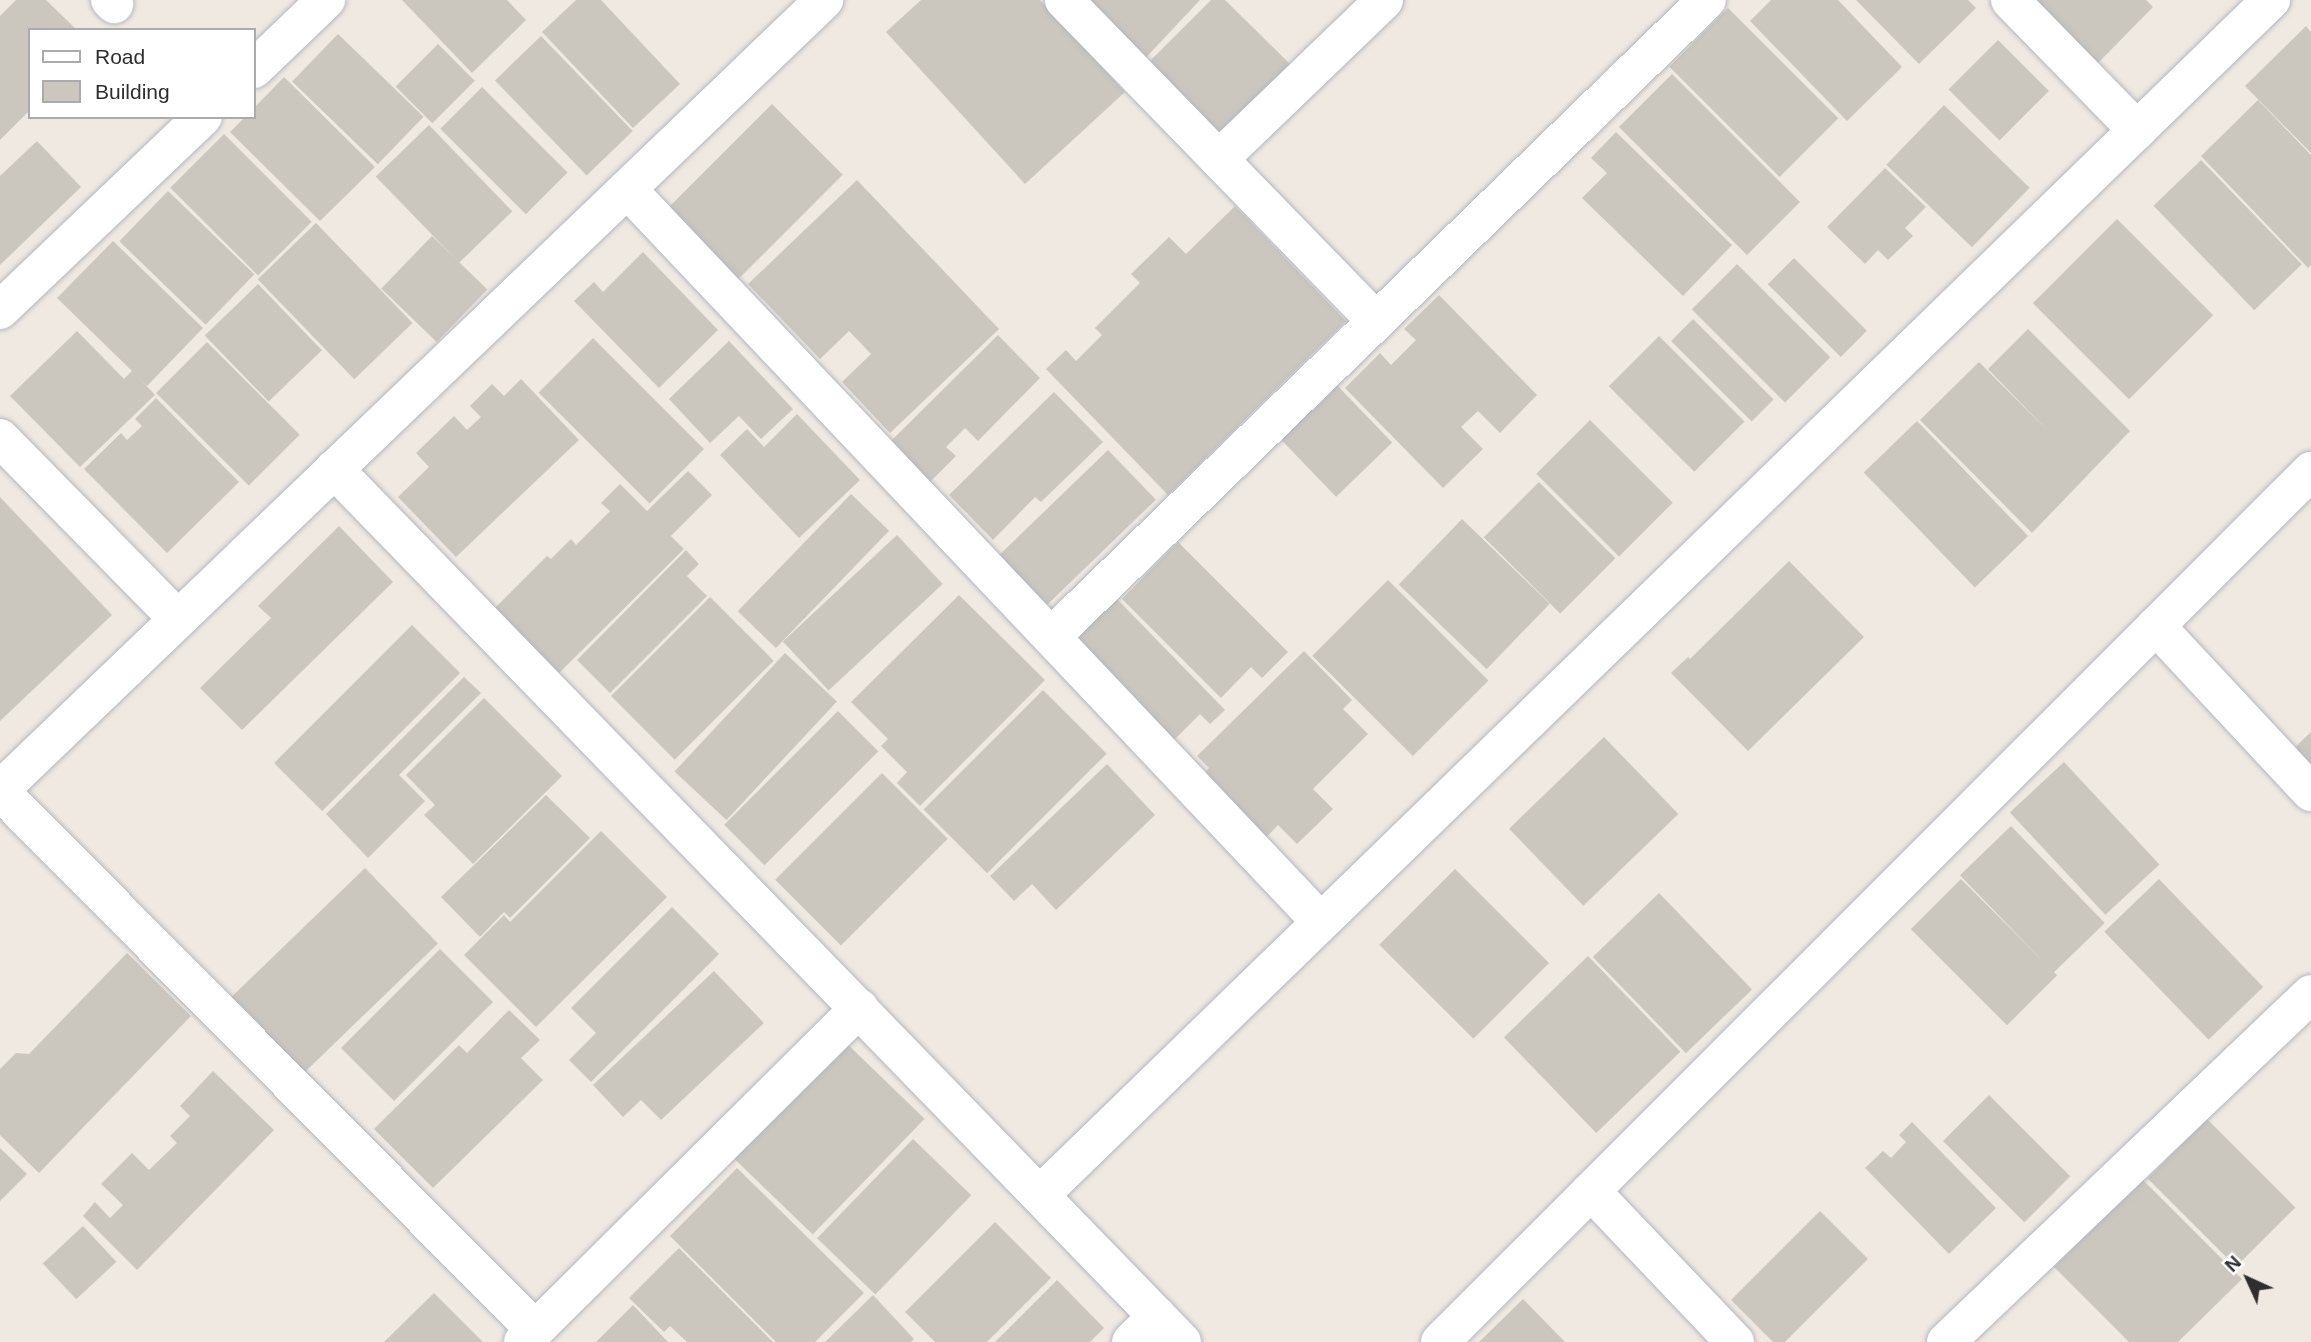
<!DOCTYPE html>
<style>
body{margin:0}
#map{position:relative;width:2311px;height:1342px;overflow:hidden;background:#efe9e1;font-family:Arial,sans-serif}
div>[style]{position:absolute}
.building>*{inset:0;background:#cbc7bf;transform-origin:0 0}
.roads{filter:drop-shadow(0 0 2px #b4b7c1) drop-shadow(0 0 2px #b4b7c1)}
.street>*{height:38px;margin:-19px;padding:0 19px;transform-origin:19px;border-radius:19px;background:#fff}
span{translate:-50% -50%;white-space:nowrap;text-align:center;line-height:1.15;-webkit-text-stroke:5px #fff;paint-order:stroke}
.legend{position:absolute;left:28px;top:28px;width:228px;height:91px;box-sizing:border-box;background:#fff;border:2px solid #ababab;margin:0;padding:9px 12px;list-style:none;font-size:21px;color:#2e2e2e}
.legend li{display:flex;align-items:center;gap:14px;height:35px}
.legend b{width:35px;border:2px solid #ababab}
.north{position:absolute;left:2213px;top:1244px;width:70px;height:70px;-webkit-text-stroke:5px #fff;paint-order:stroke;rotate:315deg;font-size:19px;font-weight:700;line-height:28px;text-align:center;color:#2e2e2e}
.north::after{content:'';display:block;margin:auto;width:24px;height:32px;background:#2e2e2e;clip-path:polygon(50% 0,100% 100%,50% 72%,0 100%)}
</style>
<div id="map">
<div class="building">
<i style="clip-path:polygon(16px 0,46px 0,77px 30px,30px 30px,30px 110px,0 140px,0 16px)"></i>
<i style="clip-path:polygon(402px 0,507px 0,526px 20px,472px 73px)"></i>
<i style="clip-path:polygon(576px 0,601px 0,680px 84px,633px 128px,542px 32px)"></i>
<i style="clip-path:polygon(921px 0,1040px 0,1125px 92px,1025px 184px,886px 32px)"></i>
<i style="clip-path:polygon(1080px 0,1200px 0,1138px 66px)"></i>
<i style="clip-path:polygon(1211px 0,1225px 0,1291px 65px,1216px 141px,1142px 69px)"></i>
<i style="clip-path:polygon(1771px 0,1838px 0,1902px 67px,1847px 121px,1750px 21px)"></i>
<i style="clip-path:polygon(1856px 0,1968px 0,1976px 8px,1919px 64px)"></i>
<i style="clip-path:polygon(2033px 0,2146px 0,2153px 7px,2098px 63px)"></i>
<i style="left:1728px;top:8px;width:156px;height:83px;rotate:45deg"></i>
<i style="clip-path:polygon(2306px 26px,2311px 32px,2311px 153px,2245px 86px)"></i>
<i style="left:338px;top:34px;width:119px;height:66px;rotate:44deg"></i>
<i style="left:541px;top:36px;width:132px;height:64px;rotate:46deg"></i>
<i style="left:1998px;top:40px;width:72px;height:70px;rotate:45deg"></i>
<i style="left:438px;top:44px;width:52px;height:60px;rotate:45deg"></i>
<i style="left:1672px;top:74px;width:181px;height:75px;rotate:45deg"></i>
<i style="clip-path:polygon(284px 77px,375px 167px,320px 221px,230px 132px,245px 117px,254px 117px,254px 108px)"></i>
<i style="left:482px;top:87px;width:121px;height:59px;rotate:45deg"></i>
<i style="clip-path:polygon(2258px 100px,2311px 155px,2311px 265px,2308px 268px,2201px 156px)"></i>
<i style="left:772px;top:104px;width:100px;height:163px;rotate:45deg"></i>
<i style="left:1944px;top:105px;width:119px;height:83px;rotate:44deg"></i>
<i style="left:429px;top:125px;width:120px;height:74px;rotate:46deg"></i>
<i style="clip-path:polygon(1616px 132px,1732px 245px,1683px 296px,1582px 198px,1607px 173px,1591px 158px)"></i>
<i style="left:224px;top:134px;width:124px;height:76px;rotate:45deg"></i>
<i style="clip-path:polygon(37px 141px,81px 187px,0 265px,0 176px)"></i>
<i style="left:2201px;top:160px;width:145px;height:66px;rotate:46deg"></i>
<i style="clip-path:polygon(1885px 168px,1926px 207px,1905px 228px,1913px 236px,1888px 260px,1878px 250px,1865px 264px,1827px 227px)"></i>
<i style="clip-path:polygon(857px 180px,999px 329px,890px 433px,842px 382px,871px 354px,849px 331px,820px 359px,748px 284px)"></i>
<i style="left:168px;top:191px;width:120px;height:70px;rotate:44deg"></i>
<i style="clip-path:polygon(1235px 206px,1346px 321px,1168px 495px,1046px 369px,1066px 350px,1076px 361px,1102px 335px,1095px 328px,1140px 283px,1131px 274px,1169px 237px,1186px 254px)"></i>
<i style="left:2117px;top:219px;width:136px;height:119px;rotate:45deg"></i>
<i style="left:316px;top:223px;width:139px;height:81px;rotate:46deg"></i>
<i style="left:432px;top:236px;width:77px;height:73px;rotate:44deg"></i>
<i style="clip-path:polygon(113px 241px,203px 328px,147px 386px,139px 378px,155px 395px,80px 467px,10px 396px,77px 331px,124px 379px,132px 371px,57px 298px)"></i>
<i style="clip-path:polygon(643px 252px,718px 330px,659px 388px,574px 301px,594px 282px,603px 292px)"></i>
<i style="left:1794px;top:258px;width:103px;height:37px;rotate:45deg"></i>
<i style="left:1737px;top:264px;width:132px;height:64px;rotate:45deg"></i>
<i style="left:258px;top:284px;width:92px;height:74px;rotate:46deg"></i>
<i style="clip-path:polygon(1439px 295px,1537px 395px,1500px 433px,1478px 411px,1461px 427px,1483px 449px,1443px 488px,1345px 388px,1380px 353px,1391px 365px,1416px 340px,1404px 329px)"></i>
<i style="left:1693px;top:319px;width:114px;height:31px;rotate:45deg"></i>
<i style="clip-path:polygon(2028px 329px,2130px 431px,2032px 533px,1920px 420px,1979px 362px,2047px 430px,1988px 369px)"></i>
<i style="clip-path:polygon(998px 335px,1040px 378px,978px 441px,965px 428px,946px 447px,956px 456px,929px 483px,889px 443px)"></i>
<i style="left:1659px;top:336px;width:121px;height:71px;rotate:45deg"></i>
<i style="left:593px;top:338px;width:157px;height:77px;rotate:45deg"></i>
<i style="clip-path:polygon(729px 341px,793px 409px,761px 439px,739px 416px,710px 443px,669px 399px)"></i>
<i style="left:207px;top:342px;width:131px;height:72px;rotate:45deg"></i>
<i style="left:1329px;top:377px;width:91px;height:78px;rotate:46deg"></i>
<i style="clip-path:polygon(521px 379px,579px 440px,456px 557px,398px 497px,429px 467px,416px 453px,454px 416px,467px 430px,481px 417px,470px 406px,492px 384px,504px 396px)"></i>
<i style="clip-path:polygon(1054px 392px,1103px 442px,1041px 502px,1035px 497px,993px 540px,949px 495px)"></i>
<i style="clip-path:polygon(156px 398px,239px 482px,167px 553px,84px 469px,121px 433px,127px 440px,142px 426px,135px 419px)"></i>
<i style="clip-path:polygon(797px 414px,860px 480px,799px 538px,720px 455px,747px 429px,764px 447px)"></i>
<i style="left:1590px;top:420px;width:117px;height:76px;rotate:45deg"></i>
<i style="left:1917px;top:421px;width:160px;height:74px;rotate:46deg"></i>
<i style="left:1108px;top:450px;width:69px;height:158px;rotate:46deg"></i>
<i style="clip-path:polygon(688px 471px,712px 495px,671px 536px,684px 549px,557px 675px,493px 610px,547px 556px,551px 559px,571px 539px,576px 545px,610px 511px,601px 503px,620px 484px,647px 511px)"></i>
<i style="left:1539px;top:482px;width:108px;height:78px;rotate:45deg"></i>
<i style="left:851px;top:494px;width:53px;height:163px;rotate:44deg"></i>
<i style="clip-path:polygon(0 497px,112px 615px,0 721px)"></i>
<i style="left:1462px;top:519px;width:122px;height:91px;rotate:44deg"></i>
<i style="clip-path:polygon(339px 526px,393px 582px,242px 730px,200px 688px,271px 618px,258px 606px)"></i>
<i style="left:897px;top:535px;width:67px;height:156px;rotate:47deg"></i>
<i style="clip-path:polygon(1178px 542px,1288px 652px,1262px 678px,1251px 667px,1221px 698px,1122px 599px)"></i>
<i style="clip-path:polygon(686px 550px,699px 564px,687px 576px,707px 596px,610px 693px,577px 660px)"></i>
<i style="clip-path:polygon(1789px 561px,1864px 637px,1748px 751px,1671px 673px,1688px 657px,1690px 659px)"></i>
<i style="left:1388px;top:580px;width:142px;height:107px;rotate:45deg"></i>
<i style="clip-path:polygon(959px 595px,1045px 680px,920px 806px,897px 783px,907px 772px,881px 746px,888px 739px,851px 702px)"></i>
<i style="left:710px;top:597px;width:90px;height:140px;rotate:45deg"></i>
<i style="clip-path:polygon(1117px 599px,1225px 710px,1210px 724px,1200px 714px,1165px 749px,1066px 648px)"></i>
<i style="left:412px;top:625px;width:68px;height:195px;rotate:45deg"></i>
<i style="clip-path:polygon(1304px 651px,1352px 700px,1343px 709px,1368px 734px,1313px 789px,1333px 809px,1297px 844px,1278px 825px,1258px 846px,1195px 783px,1209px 768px,1197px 756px)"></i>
<i style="left:785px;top:653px;width:71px;height:162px;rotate:43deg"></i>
<i style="clip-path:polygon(464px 677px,481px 693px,399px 775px,425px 801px,368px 858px,326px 814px)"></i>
<i style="left:1043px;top:690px;width:90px;height:169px;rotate:45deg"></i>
<i style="clip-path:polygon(484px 698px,562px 776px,473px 864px,424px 815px,435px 805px,406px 775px)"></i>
<i style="left:838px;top:711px;width:57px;height:161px;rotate:45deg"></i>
<i style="clip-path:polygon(2311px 732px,2311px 781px,2287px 755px)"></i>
<i style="left:1604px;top:737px;width:107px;height:132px;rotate:46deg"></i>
<i style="left:2064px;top:762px;width:140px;height:74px;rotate:47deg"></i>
<i style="clip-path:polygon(1107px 764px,1155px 815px,1056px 910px,1032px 884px,1014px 901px,990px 876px)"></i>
<i style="left:882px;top:773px;width:93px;height:151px;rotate:45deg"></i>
<i style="clip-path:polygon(546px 795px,590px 838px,510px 918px,504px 912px,480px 937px,441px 897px)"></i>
<i style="left:2011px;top:826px;width:135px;height:71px;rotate:46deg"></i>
<i style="clip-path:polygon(601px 831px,667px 897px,536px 1027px,464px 955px,504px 915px,510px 922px)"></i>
<i style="left:365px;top:868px;width:105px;height:198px;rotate:46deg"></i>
<i style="left:1455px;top:869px;width:133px;height:107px;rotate:45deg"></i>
<i style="left:1961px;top:879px;width:136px;height:71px;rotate:45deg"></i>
<i style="left:2159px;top:879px;width:150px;height:76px;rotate:46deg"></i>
<i style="left:1659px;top:893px;width:134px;height:92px;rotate:46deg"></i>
<i style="clip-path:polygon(672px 907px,719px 954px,591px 1082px,569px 1060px,596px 1033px,571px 1008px)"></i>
<i style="left:440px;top:949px;width:75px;height:140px;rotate:45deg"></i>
<i style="clip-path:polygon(127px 953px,191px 1016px,39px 1173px,0 1135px,0 1069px,16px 1053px,29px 1054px)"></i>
<i style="left:1588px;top:956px;width:133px;height:117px;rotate:46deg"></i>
<i style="clip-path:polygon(714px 971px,764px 1023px,661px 1120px,641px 1100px,623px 1117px,593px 1085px)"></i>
<i style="clip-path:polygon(509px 1010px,540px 1040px,521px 1058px,543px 1080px,433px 1188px,374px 1129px,459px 1045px,467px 1053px)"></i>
<i style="left:839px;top:1036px;width:119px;height:161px;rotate:44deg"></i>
<i style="clip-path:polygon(213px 1071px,274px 1130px,137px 1270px,83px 1216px,95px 1202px,110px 1218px,123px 1205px,101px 1184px,132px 1153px,149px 1170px,177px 1143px,170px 1136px,190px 1116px,180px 1106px)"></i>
<i style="left:1989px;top:1095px;width:115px;height:65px;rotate:45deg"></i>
<i style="left:2207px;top:1119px;width:125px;height:84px;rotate:45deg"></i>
<i style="clip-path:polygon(1912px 1122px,1996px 1208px,1949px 1254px,1865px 1168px,1883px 1151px,1891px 1158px,1906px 1142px,1899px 1135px)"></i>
<i style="left:913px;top:1139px;width:81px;height:138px;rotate:44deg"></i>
<i style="clip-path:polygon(0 1148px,27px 1174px,0 1201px)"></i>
<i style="clip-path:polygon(737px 1168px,864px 1293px,815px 1342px,776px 1342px,670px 1236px)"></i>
<i style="clip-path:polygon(2142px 1179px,2242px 1279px,2178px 1342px,2129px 1342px,2054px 1267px)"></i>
<i style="clip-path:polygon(1820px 1211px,1868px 1259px,1785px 1342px,1773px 1342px,1731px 1300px)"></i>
<i style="clip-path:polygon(995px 1222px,1051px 1278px,987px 1342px,935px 1342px,905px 1312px)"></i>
<i style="left:83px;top:1226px;width:49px;height:55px;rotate:47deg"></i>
<i style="clip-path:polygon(679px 1248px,773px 1342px,687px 1342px,670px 1326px,664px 1332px,629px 1298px)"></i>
<i style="clip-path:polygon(1057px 1280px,1104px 1328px,1090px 1342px,995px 1342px)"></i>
<i style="clip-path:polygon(434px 1293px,483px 1342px,384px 1342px)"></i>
<i style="clip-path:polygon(873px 1295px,914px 1339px,911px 1342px,825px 1342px)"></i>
<i style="clip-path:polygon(1523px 1299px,1565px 1342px,1479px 1342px)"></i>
<i style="clip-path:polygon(633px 1305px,668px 1342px,596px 1342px)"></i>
</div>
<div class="roads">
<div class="street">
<i style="left:110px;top:0;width:6px;rotate:45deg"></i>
<i style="left:1064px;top:0;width:448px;rotate:45.8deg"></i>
<i style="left:2010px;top:0;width:182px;rotate:45.7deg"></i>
<i style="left:254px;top:69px;width:100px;rotate:-43.8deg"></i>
<i style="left:1219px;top:159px;width:229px;rotate:-43.9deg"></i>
<i style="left:627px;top:189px;width:1009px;rotate:46.57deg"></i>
<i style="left:0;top:310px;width:280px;rotate:-43.6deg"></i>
<i style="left:0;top:438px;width:252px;rotate:45.5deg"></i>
<i style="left:334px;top:469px;width:1217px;rotate:45.83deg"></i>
<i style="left:2156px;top:626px;width:227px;rotate:47deg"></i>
<i style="left:1051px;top:637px;width:914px;rotate:-44.16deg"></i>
<i style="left:0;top:790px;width:1142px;rotate:-43.79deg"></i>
<i style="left:0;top:791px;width:759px;rotate:45.21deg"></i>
<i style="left:1591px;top:1191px;width:209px;rotate:46.4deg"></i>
<i style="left:1040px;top:1195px;width:1716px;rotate:-44.15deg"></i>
<i style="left:523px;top:1342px;width:474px;rotate:-44.8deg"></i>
<i style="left:1131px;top:1342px;width:37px;rotate:-45deg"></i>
<i style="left:1440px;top:1342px;width:1232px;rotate:-45deg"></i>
<i style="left:1946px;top:1342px;width:504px;rotate:-43.63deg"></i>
</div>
</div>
<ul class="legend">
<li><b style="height:9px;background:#fff"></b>Road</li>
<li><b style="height:19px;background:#cbc7bf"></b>Building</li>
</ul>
<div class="north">N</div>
</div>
